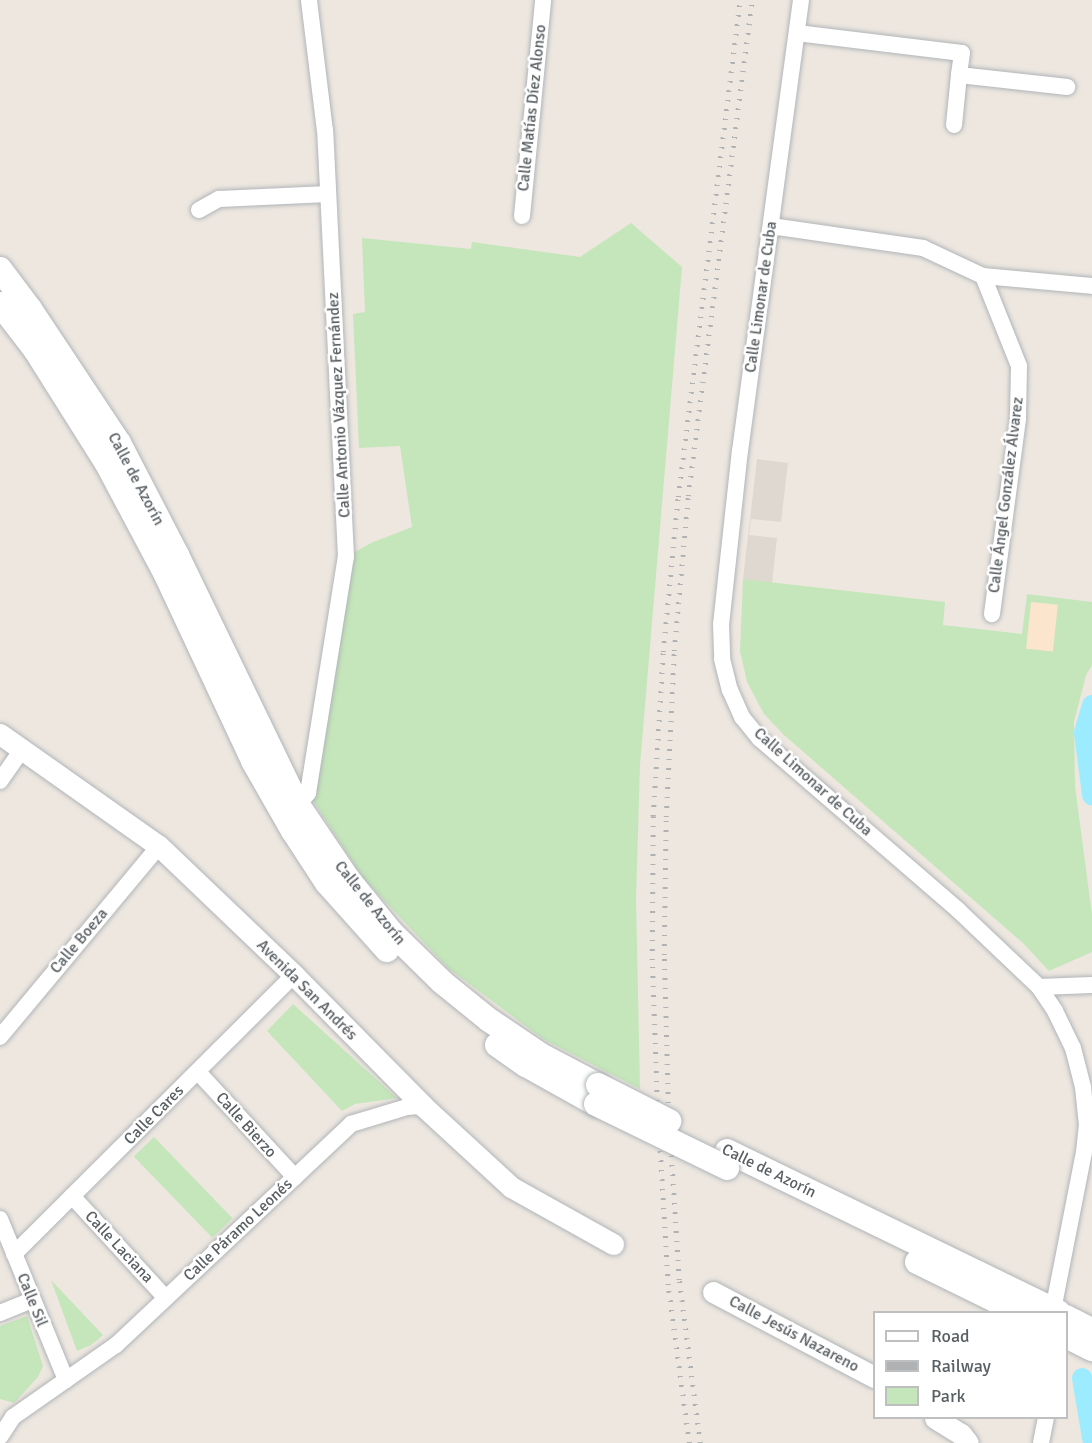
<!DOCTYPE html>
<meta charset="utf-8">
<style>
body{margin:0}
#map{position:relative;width:1092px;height:1443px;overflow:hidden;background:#ede7e0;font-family:Signika,sans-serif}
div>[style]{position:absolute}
.education>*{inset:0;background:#dfd8d1}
.green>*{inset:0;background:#c4e6ba;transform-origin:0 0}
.sand>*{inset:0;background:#fbe5cc;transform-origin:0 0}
.canal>*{height:20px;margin:-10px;padding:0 10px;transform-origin:10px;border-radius:10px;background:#9debff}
.roads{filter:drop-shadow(0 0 2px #b1b5b8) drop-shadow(0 0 2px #b1b5b8)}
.minor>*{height:16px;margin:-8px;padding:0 8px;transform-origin:8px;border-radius:8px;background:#fff}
.tertiary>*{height:21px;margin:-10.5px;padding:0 10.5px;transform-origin:10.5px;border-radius:10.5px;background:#fff}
.secondary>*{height:24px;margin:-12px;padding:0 12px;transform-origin:12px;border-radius:12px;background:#fff}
.rail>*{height:4.5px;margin-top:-2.25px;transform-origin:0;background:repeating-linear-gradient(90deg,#b0b1b2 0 1.5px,transparent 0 9.5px)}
.bridges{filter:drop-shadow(0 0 2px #b0b6b9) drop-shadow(0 0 2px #b0b6b9)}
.secondary-bridge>*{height:24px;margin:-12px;padding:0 12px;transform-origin:12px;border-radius:12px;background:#fff}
span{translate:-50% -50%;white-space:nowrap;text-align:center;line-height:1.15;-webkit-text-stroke:5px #fff;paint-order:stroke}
.street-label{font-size:16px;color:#595f62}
.legend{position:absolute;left:873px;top:1311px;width:195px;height:108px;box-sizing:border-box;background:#fff;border:2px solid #bdbfc0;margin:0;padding:8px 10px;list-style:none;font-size:18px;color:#595f62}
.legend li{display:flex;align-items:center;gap:12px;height:30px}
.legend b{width:30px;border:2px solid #bdbfc0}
</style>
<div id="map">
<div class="education">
<i style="clip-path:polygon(757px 459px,788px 463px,781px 522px,751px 519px,749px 535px,777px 538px,772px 584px,743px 579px)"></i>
</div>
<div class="green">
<i style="clip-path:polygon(631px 223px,682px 267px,640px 765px,636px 899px,640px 1089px,543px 1039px,448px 968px,363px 878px,308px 793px,346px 557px,371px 543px,412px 527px,400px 446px,359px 448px,353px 314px,365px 312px,362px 238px,471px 249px,472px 242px,580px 257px)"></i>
<i style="clip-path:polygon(743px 579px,945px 602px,943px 625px,1022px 634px,1027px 594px,1092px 602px,1092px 665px,1086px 675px,1074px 722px,1075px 786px,1092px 915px,1092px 952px,1049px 971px,1023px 943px,784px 735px,764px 714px,747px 682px,740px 651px)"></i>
<i style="clip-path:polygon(293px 1004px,397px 1098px,355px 1104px,342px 1111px,267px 1031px)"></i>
<i style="left:154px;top:1137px;width:113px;height:28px;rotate:46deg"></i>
<i style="clip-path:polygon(51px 1280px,103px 1335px,91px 1345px,77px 1351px)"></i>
<i style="clip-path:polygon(27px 1316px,43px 1366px,38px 1377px,14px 1403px,0 1399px,0 1326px)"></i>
</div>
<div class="sand">
<i style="left:1031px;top:602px;width:27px;height:47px;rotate:6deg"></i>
</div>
<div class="canal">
<i style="left:1092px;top:705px;width:29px;rotate:106deg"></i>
<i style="left:1084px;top:733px;width:63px;rotate:82.6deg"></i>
<i style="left:1082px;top:1378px;width:61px;rotate:80.5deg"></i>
</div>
<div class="roads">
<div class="minor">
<i style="left:801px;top:0;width:454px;rotate:97.7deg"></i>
<i style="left:740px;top:450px;width:175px;rotate:96.2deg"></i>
<i style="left:721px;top:624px;width:35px;rotate:88deg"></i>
<i style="left:722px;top:659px;width:32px;rotate:76deg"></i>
<i style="left:730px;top:690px;width:30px;rotate:66deg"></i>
<i style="left:742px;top:717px;width:28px;rotate:51deg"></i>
<i style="left:760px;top:739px;width:262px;rotate:40.8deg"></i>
<i style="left:958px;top:910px;width:112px;rotate:43.5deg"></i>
<i style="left:1039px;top:987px;width:29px;rotate:56deg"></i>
<i style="left:1055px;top:1011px;width:41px;rotate:64.1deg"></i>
<i style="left:1073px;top:1048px;width:40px;rotate:75.6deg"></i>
<i style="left:1083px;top:1087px;width:37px;rotate:84deg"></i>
<i style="left:1087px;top:1124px;width:28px;rotate:96deg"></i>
<i style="left:1084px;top:1152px;width:161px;rotate:101.1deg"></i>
<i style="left:797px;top:33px;width:166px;rotate:6.9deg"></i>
<i style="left:962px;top:53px;width:22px;rotate:98deg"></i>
<i style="left:959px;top:75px;width:109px;rotate:6.3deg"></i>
<i style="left:954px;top:125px;width:50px;rotate:-84.3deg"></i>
<i style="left:199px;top:210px;width:23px;rotate:-29deg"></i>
<i style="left:219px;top:199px;width:109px;rotate:-2.6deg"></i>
<i style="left:522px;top:216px;width:217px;rotate:-84.4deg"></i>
<i style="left:771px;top:226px;width:154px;rotate:8.2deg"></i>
<i style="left:923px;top:248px;width:66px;rotate:25deg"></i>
<i style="left:983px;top:276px;width:109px;rotate:5.2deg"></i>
<i style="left:983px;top:276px;width:97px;rotate:68.2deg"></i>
<i style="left:1019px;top:366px;width:53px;rotate:91.1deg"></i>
<i style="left:1018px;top:419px;width:197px;rotate:97.6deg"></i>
<i style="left:0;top:781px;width:38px;rotate:-55deg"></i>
<i style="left:298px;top:805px;width:16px;rotate:-50deg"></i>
<i style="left:308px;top:793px;width:239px;rotate:-80.9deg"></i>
<i style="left:346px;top:557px;width:427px;rotate:-92.8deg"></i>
<i style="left:325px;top:131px;width:132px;rotate:-97deg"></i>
<i style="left:1039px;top:987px;width:53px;rotate:-2.2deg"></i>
<i style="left:0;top:1037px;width:249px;rotate:-50.2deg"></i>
<i style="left:198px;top:1072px;width:143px;rotate:47.3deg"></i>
<i style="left:72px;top:1196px;width:137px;rotate:47.4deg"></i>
<i style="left:0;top:1219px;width:174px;rotate:67.7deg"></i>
<i style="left:14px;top:1254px;width:395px;rotate:-44.9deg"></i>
<i style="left:0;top:1313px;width:35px;rotate:-22deg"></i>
<i style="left:0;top:1437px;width:24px;rotate:-57deg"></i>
<i style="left:13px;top:1417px;width:126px;rotate:-35deg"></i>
<i style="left:116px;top:1345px;width:323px;rotate:-43.2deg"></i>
<i style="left:351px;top:1124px;width:59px;rotate:-16.9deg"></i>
<i style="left:407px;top:1107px;width:16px;rotate:-4deg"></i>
<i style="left:1041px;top:1443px;width:25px;rotate:-79deg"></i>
</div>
<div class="tertiary">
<i style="left:0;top:734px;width:194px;rotate:35.2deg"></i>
<i style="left:159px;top:846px;width:187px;rotate:43.7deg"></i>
<i style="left:294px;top:975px;width:184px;rotate:45.4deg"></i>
<i style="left:423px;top:1106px;width:120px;rotate:42.6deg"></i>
<i style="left:511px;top:1187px;width:117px;rotate:29.2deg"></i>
<i style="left:713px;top:1292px;width:182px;rotate:27.8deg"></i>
<i style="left:935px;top:1418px;width:31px;rotate:32deg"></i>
<i style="left:961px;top:1434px;width:11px;rotate:52deg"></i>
</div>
<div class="secondary">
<i style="left:0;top:269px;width:50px;rotate:53.1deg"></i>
<i style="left:30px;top:309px;width:161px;rotate:56.4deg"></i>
<i style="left:119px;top:443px;width:126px;rotate:62.6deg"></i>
<i style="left:177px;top:555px;width:278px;rotate:64.2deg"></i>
<i style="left:298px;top:805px;width:89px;rotate:56deg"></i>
<i style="left:348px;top:879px;width:68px;rotate:50.9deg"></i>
<i style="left:391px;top:932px;width:71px;rotate:44.4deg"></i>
<i style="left:442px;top:982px;width:60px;rotate:39deg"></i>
<i style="left:489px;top:1020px;width:63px;rotate:33.9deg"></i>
<i style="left:541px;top:1055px;width:64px;rotate:27.8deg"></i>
<i style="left:0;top:304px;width:59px;rotate:52.5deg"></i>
<i style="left:36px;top:351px;width:131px;rotate:57.8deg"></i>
<i style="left:106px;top:462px;width:128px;rotate:62deg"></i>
<i style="left:166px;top:575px;width:205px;rotate:64.9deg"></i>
<i style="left:253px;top:761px;width:81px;rotate:60.3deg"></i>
<i style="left:293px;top:831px;width:62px;rotate:56.8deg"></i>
<i style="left:327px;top:883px;width:90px;rotate:48.2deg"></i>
<i style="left:497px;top:1045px;width:35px;rotate:35deg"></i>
<i style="left:526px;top:1065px;width:80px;rotate:29.1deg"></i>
<i style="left:727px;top:1151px;width:368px;rotate:25.9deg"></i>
<i style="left:917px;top:1262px;width:114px;rotate:26.1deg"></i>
<i style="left:1066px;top:1317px;width:29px;rotate:27deg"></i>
<i style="left:1066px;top:1336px;width:29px;rotate:27deg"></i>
</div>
</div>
<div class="rail">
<i style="left:689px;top:1443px;width:159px;rotate:-97.6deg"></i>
<i style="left:668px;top:1285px;width:184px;rotate:-93.4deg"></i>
<i style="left:657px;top:1101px;width:141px;rotate:-92deg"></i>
<i style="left:652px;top:960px;width:144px;rotate:-89.6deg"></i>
<i style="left:653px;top:816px;width:164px;rotate:-86.5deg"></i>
<i style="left:663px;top:652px;width:156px;rotate:-84.5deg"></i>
<i style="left:678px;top:497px;width:501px;rotate:-82.89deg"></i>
<i style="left:700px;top:1443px;width:164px;rotate:-97.3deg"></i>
<i style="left:679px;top:1280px;width:177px;rotate:-93.6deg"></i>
<i style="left:668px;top:1103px;width:148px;rotate:-91.5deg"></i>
<i style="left:664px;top:955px;width:138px;rotate:-89.2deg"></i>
<i style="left:666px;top:817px;width:166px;rotate:-87.2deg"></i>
<i style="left:674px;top:651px;width:156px;rotate:-84.8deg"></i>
<i style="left:688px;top:496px;width:500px;rotate:-82.65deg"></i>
</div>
<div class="bridges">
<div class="secondary-bridge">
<i style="left:598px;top:1085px;width:80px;rotate:26.9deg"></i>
<i style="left:596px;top:1104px;width:146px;rotate:26deg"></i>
</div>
</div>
<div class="street-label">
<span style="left:532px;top:108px;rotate:-84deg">Calle Matías Díez Alonso</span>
<span style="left:761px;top:297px;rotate:-82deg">Calle Limonar de Cuba</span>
<span style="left:339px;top:405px;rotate:-93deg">Calle Antonio Vázquez Fernández</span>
<span style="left:136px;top:479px;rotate:62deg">Calle de Azorín</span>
<span style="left:1006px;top:495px;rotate:-83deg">Calle Ángel González Álvarez</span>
<span style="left:813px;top:782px;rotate:42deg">Calle Limonar de Cuba</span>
<span style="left:370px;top:903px;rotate:51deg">Calle de Azorín</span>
<span style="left:79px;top:941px;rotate:-50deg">Calle Boeza</span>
<span style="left:307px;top:990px;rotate:45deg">Avenida San Andrés</span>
<span style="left:154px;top:1115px;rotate:-45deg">Calle Cares</span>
<span style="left:246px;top:1125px;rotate:48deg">Calle Bierzo</span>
<span style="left:769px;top:1171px;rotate:26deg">Calle de Azorín</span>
<span style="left:238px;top:1230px;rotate:-43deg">Calle Páramo Leonés</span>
<span style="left:119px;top:1247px;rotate:47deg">Calle Laciana</span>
<span style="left:32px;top:1300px;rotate:68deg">Calle Sil</span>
<span style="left:794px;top:1334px;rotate:28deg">Calle Jesús Nazareno</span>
</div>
<ul class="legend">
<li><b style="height:8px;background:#fff"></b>Road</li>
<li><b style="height:8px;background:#b0b1b2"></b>Railway</li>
<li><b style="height:16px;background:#c4e6ba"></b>Park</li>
</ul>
</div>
